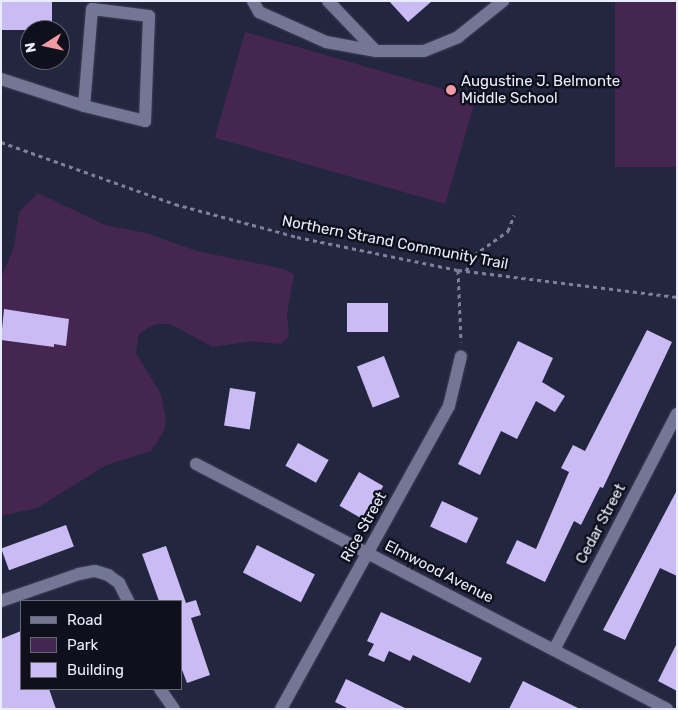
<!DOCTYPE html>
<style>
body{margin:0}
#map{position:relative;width:678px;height:710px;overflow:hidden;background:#23263f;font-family:Rubik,sans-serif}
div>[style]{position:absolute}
.green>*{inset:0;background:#452651;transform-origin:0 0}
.building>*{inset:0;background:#cbbbf5;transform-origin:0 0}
.path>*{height:3px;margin-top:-1.5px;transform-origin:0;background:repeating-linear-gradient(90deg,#7e8197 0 4px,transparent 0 8px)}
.roads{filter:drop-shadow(0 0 1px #3d4055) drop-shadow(0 0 1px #3d4055)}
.minor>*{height:12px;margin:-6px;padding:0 6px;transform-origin:6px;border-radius:6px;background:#737795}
.dots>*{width:14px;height:14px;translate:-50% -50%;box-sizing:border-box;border:2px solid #0f101b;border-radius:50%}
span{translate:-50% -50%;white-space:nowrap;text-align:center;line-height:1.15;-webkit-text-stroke:5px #0f101b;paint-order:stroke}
.poi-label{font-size:15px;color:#e9ecfd}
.left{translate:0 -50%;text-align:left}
.street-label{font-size:15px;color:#e9ecfd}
.frame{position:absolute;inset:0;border:2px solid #e9ecfd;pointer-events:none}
.legend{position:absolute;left:20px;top:600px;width:162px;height:90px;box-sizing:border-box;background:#0f101b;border:1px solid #666875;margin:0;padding:6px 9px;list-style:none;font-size:15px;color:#e9ecfd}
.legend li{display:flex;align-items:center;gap:10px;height:25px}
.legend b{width:25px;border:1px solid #666875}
.north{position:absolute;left:20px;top:20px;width:50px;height:50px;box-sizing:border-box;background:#0f101b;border:1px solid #666875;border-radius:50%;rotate:260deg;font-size:14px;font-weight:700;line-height:20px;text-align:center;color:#e9ecfd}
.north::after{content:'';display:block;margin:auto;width:18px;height:22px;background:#f49aa2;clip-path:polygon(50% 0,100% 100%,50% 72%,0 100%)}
</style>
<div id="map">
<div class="green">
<i style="left:615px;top:1px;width:62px;height:166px"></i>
<i style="left:245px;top:32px;width:240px;height:110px;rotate:16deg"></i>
<i style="clip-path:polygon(38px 193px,105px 225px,146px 233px,197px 251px,284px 269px,294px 274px,287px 314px,289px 337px,280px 344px,252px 341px,213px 347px,170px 324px,156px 324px,148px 328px,139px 334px,136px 353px,161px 394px,166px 420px,164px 431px,151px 451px,106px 465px,37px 508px,1px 516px,1px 278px,14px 247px,19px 212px)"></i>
</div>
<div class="building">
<i style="left:1px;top:1px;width:51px;height:29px"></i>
<i style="clip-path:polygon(389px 1px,432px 1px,408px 22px)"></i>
<i style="left:347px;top:303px;width:41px;height:29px"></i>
<i style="clip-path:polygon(4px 309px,69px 319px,66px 346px,54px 344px,54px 347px,1px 340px)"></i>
<i style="clip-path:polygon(647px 330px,672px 342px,603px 488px,600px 487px,581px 525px,574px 521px,545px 582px,506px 563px,517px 540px,536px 549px,569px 472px,561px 468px,573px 445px,585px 451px)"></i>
<i style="clip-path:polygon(518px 341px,553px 358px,542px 382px,565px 396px,555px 412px,536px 401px,517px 439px,501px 431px,480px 475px,458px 464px)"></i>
<i style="left:384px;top:356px;width:44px;height:29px;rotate:69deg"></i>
<i style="left:230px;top:388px;width:26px;height:38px;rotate:9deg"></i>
<i style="left:298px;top:443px;width:35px;height:26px;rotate:29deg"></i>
<i style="left:359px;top:472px;width:28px;height:39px;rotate:30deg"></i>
<i style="clip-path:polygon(677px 490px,677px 576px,660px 568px,625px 640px,603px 630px)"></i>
<i style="left:442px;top:501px;width:40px;height:28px;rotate:25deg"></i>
<i style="left:66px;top:525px;width:23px;height:69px;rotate:70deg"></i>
<i style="left:257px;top:545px;width:65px;height:31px;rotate:27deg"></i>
<i style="clip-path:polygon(166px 546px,186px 603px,196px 600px,201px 615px,191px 618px,210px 675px,187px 683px,181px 667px,181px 601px,159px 601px,142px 554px)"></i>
<i style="clip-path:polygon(381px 612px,482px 658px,470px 683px,413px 655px,410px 661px,389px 651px,384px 662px,368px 655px,374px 644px,367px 641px)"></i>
<i style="clip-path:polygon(21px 631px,21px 689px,49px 689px,56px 709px,1px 709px,1px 639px)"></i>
<i style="clip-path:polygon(677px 643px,677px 691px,658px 681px)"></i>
<i style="clip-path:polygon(346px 679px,407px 709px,349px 709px,335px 702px)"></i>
<i style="clip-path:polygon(523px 681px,580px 709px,509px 709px)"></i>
</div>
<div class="path">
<i style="left:1px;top:142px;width:185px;rotate:19.6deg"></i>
<i style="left:175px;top:204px;width:126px;rotate:15.1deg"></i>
<i style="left:297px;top:237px;width:164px;rotate:11.6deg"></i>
<i style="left:458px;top:270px;width:221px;rotate:7deg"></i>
<i style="left:458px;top:270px;width:72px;rotate:87.6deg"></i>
<i style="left:466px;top:271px;width:18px;rotate:-63deg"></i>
<i style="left:474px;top:255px;width:42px;rotate:-35.2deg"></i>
<i style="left:508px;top:231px;width:17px;rotate:-69deg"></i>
</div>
<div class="roads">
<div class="minor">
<i style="left:253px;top:1px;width:13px;rotate:61deg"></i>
<i style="left:259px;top:12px;width:73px;rotate:24.1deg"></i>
<i style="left:326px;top:42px;width:51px;rotate:10.2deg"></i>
<i style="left:328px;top:1px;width:69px;rotate:46.2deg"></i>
<i style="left:376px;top:51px;width:48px"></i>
<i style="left:424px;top:51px;width:37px;rotate:-22deg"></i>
<i style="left:458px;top:37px;width:58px;rotate:-38.7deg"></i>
<i style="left:1px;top:79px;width:87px;rotate:18deg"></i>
<i style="left:84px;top:106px;width:63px;rotate:13.8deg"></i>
<i style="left:145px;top:121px;width:105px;rotate:-87.8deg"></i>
<i style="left:149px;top:16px;width:57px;rotate:-173deg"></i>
<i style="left:92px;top:9px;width:97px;rotate:94.7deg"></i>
<i style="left:196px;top:464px;width:531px;rotate:27.48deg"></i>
<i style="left:1px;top:601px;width:83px;rotate:-19.1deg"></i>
<i style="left:79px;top:574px;width:16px;rotate:-11deg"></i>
<i style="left:95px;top:571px;width:14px;rotate:17deg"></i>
<i style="left:108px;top:575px;width:14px;rotate:36deg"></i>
<i style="left:119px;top:583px;width:20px;rotate:63deg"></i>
<i style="left:554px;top:650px;width:266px;rotate:-62.5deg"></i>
<i style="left:160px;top:689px;width:24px;rotate:55deg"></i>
<i style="left:281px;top:709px;width:346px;rotate:-61deg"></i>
<i style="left:449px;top:406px;width:51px;rotate:-76.5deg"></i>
</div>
</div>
<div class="dots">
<i style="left:451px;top:90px;background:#f49aa2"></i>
</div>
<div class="poi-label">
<span class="left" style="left:461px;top:90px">Augustine J. Belmonte<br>Middle School</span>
</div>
<div class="street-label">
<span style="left:395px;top:243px;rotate:11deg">Northern Strand Community Trail</span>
<span style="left:601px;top:524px;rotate:-62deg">Cedar Street</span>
<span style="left:364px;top:527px;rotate:-61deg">Rice Street</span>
<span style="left:439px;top:572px;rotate:27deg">Elmwood Avenue</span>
</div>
<div class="frame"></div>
<ul class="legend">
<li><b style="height:6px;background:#737795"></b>Road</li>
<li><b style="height:14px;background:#452651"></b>Park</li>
<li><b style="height:14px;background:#cbbbf5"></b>Building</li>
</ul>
<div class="north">N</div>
</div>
